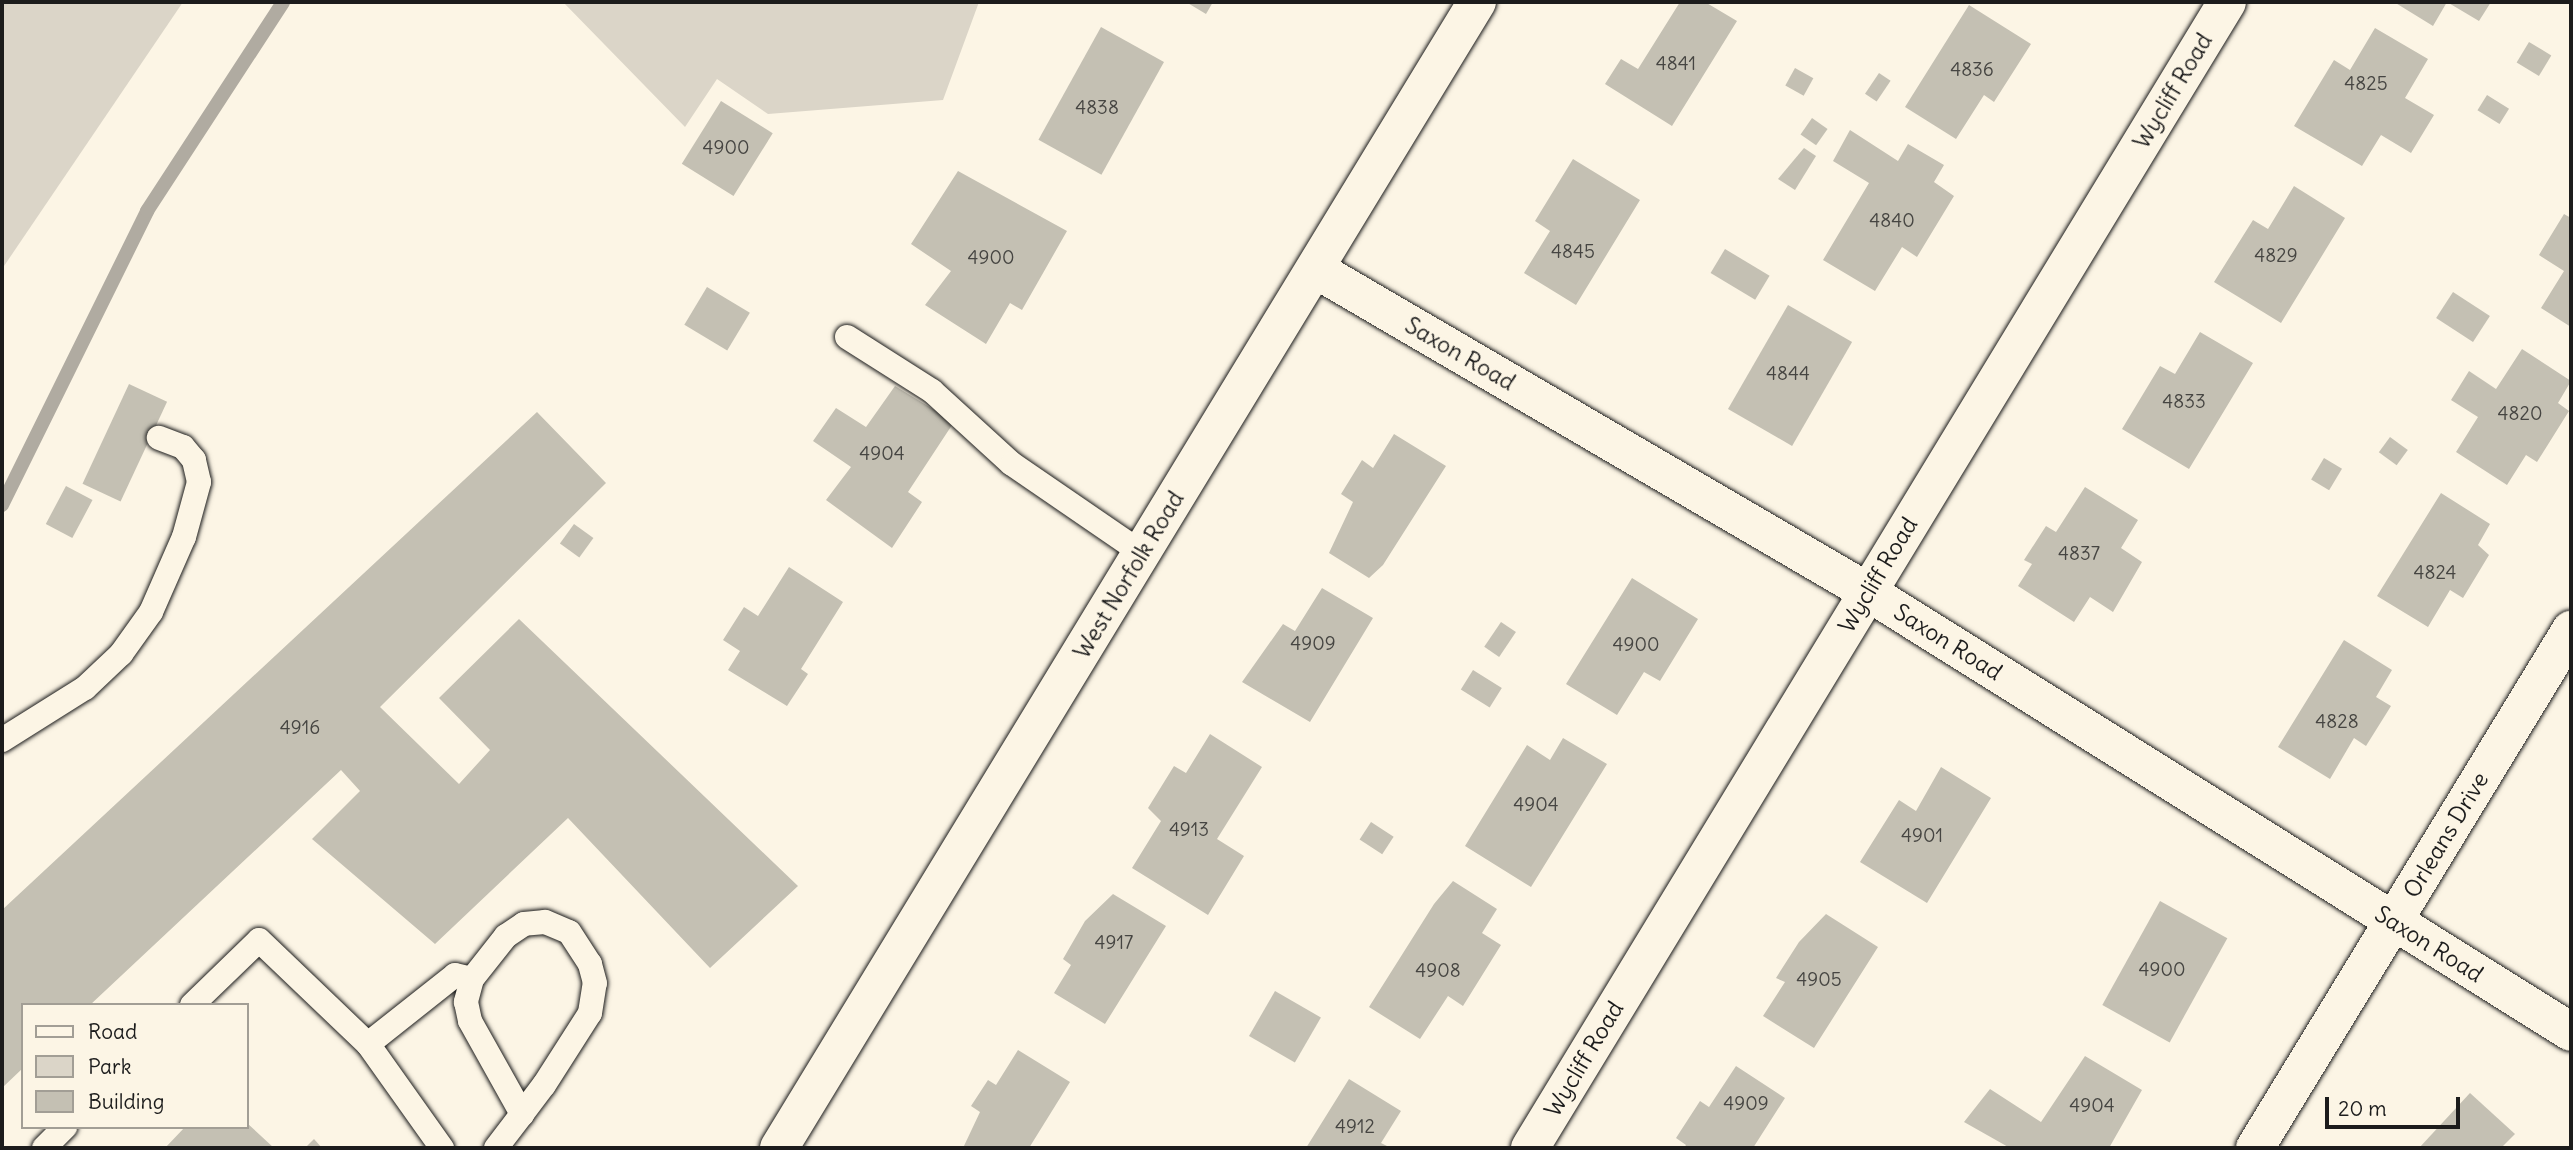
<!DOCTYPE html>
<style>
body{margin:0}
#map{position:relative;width:2573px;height:1150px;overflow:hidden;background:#fcf5e5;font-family:Delius,sans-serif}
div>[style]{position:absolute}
.green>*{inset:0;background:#dbd5c8}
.stream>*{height:14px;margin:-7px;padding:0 7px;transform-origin:7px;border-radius:7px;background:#b0aba1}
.building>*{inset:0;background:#c4c0b3;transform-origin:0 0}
.roads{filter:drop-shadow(0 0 2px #1c1c1c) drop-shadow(0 0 2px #1c1c1c)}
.service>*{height:24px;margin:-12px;padding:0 12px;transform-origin:12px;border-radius:12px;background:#fcf5e5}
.minor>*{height:38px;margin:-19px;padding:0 19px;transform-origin:19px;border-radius:19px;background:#fcf5e5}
.tertiary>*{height:38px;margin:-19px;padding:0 19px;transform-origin:19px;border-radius:19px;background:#fcf5e5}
span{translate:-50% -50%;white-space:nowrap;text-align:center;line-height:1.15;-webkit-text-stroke:5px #fcf5e5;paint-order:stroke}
.number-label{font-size:19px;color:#464542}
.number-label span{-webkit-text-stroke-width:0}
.street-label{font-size:23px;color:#1c1c1c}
.frame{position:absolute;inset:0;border:4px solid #1c1c1c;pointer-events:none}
.legend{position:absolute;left:21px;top:1003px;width:228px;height:126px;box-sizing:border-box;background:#fcf5e5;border:2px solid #a29e95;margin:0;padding:9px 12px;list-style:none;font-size:21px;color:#1c1c1c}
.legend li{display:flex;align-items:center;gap:14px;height:35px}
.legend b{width:35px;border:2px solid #a29e95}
.scale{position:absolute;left:2325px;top:1097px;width:135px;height:32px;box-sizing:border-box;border:4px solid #1c1c1c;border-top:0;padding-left:9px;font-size:21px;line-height:24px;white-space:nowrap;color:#1c1c1c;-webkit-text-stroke:5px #fcf5e5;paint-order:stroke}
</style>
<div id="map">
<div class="green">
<i style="clip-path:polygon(2px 2px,183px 2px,2px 269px)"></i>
<i style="clip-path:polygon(563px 2px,979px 2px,943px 100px,768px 114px,717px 79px,685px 127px)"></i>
</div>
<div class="stream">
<i style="left:2px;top:505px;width:328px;rotate:-63.7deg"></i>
<i style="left:147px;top:211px;width:249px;rotate:-56.9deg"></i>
</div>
<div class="building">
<i style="clip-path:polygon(1186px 2px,1213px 2px,1206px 14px)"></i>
<i style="clip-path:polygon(1680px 2px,1705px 2px,1737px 21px,1672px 126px,1605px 84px,1621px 59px,1638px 69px)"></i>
<i style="clip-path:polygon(2394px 2px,2491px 2px,2479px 21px,2447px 2px,2433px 26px)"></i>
<i style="clip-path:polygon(1969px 5px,2031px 44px,1994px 102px,1984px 95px,1956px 139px,1905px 107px)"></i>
<i style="left:1101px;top:27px;width:72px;height:129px;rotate:29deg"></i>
<i style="clip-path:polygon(2375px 28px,2428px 59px,2405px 98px,2434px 115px,2411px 153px,2381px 135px,2362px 166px,2294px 126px,2334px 60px,2350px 70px)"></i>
<i style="left:2529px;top:42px;width:26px;height:24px;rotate:31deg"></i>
<i style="left:1795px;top:68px;width:21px;height:20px;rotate:29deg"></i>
<i style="left:1879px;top:73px;width:14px;height:25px;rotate:34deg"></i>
<i style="left:2487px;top:95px;width:26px;height:18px;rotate:32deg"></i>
<i style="left:721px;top:101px;width:61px;height:74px;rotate:32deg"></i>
<i style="left:1812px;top:118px;width:19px;height:20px;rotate:35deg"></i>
<i style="clip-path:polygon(1850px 130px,1898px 161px,1908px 144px,1944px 165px,1934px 182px,1954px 196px,1917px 257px,1902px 247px,1875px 291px,1823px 260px,1869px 183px,1833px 161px)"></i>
<i style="clip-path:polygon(1804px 148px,1816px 156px,1795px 190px,1778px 179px)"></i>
<i style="clip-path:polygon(1573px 159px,1640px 200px,1576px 305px,1524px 273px,1550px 231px,1535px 221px)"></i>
<i style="clip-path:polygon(958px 171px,1067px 231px,1022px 310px,1010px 303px,986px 344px,925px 305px,951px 271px,911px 244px)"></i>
<i style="clip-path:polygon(2294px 186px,2345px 218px,2281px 323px,2214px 282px,2253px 220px,2268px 229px)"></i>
<i style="clip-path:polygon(2564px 214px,2571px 218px,2571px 327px,2541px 308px,2564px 271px,2539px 255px)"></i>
<i style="left:1725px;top:249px;width:52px;height:28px;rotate:31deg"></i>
<i style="left:707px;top:287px;width:50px;height:44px;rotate:31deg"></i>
<i style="left:2453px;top:292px;width:44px;height:31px;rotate:33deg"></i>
<i style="left:1788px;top:305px;width:74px;height:120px;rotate:30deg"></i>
<i style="clip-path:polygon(2200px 332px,2253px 363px,2189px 469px,2122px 429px,2160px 366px,2175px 374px)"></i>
<i style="clip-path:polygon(2522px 349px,2571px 381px,2558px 403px,2569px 411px,2537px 462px,2526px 455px,2507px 485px,2456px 452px,2478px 417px,2451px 400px,2469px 371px,2496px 389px)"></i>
<i style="left:129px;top:384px;width:42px;height:110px;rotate:25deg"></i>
<i style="clip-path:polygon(895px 386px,954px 422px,908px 492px,922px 502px,892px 548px,826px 500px,851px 467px,813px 441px,836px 408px,866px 427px)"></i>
<i style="clip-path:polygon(537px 412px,606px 483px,380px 707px,459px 784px,490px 750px,439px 698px,519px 619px,798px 886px,710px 968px,568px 818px,435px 944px,312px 839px,360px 791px,341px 770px,90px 1005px,23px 1005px,23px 1068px,2px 1088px,2px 910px)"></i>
<i style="clip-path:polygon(1394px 434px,1446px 466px,1383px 565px,1369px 578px,1329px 553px,1353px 502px,1341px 494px,1362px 460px,1373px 468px)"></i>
<i style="left:2390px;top:437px;width:22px;height:19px;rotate:36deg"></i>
<i style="left:2324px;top:458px;width:21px;height:25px;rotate:31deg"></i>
<i style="left:66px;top:486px;width:30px;height:43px;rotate:28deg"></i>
<i style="clip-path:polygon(2085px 487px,2138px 520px,2121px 548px,2142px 562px,2113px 612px,2090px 597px,2074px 622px,2018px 586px,2032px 564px,2024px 560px,2046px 526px,2056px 532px)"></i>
<i style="clip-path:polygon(2441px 493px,2490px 524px,2478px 545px,2489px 555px,2463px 598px,2450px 590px,2428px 627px,2377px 596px)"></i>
<i style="left:574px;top:524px;width:24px;height:24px;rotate:36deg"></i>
<i style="clip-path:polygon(789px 567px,843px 602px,801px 669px,808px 674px,787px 706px,728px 670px,740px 651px,723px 640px,744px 607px,758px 616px)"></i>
<i style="clip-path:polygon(1632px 578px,1698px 619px,1660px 681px,1644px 672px,1617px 715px,1566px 684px)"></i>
<i style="clip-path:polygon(1322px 588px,1373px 618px,1310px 722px,1242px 682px,1283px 624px,1295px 631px)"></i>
<i style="left:1501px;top:622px;width:18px;height:30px;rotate:34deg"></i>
<i style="clip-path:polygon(2344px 640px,2392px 670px,2376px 697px,2391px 706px,2366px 746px,2354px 738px,2330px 779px,2278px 747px)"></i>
<i style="left:1473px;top:670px;width:34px;height:23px;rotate:32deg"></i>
<i style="clip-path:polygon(1210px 734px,1262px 767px,1217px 839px,1244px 856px,1208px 915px,1132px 868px,1161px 821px,1148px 808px,1174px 766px,1186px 773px)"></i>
<i style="clip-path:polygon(1563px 738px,1607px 764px,1531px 887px,1465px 846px,1527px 745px,1550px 760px)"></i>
<i style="clip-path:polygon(1941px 767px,1991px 798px,1927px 903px,1860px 862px,1899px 800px,1916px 811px)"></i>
<i style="left:1371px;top:822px;width:27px;height:21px;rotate:33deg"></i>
<i style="clip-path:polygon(1453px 881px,1497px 909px,1482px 933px,1501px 945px,1463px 1006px,1448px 996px,1420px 1039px,1369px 1007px,1434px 904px)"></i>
<i style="clip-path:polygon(1113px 894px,1166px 926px,1105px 1024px,1054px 993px,1071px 965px,1063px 959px,1085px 921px)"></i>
<i style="left:2160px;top:901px;width:77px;height:119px;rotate:29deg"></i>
<i style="clip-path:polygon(1826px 914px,1878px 947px,1814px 1048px,1763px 1016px,1785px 982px,1776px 978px,1799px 942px)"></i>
<i style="left:1275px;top:991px;width:53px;height:52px;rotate:30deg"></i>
<i style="clip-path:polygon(1018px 1050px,1070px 1082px,1029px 1148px,963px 1148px,980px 1112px,971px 1106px,988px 1080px,996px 1085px)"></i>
<i style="clip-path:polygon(2085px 1056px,2142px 1090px,2109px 1148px,2010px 1148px,1964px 1122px,1990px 1089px,2041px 1122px)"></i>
<i style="clip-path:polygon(1736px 1066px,1785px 1098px,1753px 1148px,1684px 1148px,1686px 1145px,1676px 1138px,1700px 1101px,1709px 1107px)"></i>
<i style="clip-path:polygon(1349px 1079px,1401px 1111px,1381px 1143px,1391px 1148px,1306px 1148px)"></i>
<i style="clip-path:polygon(2470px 1093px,2515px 1134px,2501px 1148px,2419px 1148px)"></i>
<i style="clip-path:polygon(247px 1123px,274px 1148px,165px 1148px,185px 1127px,247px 1127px)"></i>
<i style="clip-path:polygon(314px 1139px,322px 1148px,305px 1148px)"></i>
</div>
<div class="roads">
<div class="service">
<i style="left:847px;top:337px;width:101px;rotate:32.4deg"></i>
<i style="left:932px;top:391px;width:108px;rotate:42.4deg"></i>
<i style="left:1012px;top:464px;width:158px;rotate:34.4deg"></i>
<i style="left:2px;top:740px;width:98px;rotate:-32.1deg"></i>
<i style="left:85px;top:688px;width:50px;rotate:-43.4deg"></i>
<i style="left:121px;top:654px;width:52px;rotate:-54.5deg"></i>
<i style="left:151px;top:612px;width:82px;rotate:-66.3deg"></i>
<i style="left:184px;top:537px;width:57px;rotate:-74.7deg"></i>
<i style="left:199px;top:482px;width:23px;rotate:-103deg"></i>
<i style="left:194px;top:460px;width:17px;rotate:-130deg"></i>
<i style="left:183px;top:447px;width:26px;rotate:-159deg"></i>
<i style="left:192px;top:1005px;width:93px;rotate:-44.1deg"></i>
<i style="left:259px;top:940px;width:151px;rotate:43.7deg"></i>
<i style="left:368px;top:1044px;width:111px;rotate:-38.4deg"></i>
<i style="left:455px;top:975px;width:17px;rotate:13deg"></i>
<i style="left:368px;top:1044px;width:128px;rotate:54.6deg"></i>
<i style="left:44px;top:1148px;width:30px;rotate:-45deg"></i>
<i style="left:496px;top:1148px;width:43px;rotate:-52.6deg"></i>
<i style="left:522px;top:1114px;width:36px;rotate:-53deg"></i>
<i style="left:544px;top:1085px;width:85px;rotate:-57.4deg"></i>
<i style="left:590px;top:1013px;width:30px;rotate:-81deg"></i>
<i style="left:595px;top:983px;width:20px;rotate:-105deg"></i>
<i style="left:590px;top:964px;width:38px;rotate:-123deg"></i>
<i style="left:569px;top:932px;width:26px;rotate:-157deg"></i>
<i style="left:545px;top:922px;width:21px;rotate:175deg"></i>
<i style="left:524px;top:924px;width:22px;rotate:146deg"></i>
<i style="left:506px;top:936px;width:55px;rotate:128.3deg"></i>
<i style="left:472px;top:979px;width:24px;rotate:105deg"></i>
<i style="left:466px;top:1002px;width:19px;rotate:78deg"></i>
<i style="left:470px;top:1021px;width:107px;rotate:60.8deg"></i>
</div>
<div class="minor">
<i style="left:1315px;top:269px;width:640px;rotate:30.29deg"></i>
<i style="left:1868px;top:592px;width:829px;rotate:32.04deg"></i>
<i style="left:1530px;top:1148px;width:1341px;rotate:-58.69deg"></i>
<i style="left:2255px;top:1148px;width:607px;rotate:-58.62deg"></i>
</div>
<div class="tertiary">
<i style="left:779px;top:1148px;width:1342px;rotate:-58.66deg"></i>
</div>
</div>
<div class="number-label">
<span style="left:1676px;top:64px">4841</span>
<span style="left:1972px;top:70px">4836</span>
<span style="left:2366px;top:84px">4825</span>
<span style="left:1097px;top:108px">4838</span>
<span style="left:726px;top:148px">4900</span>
<span style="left:1892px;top:221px">4840</span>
<span style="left:1573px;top:252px">4845</span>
<span style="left:2276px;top:256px">4829</span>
<span style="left:991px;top:258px">4900</span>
<span style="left:1788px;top:374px">4844</span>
<span style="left:2184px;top:402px">4833</span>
<span style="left:2520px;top:414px">4820</span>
<span style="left:882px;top:454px">4904</span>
<span style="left:2079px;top:554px">4837</span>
<span style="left:2435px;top:573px">4824</span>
<span style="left:1313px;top:644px">4909</span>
<span style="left:1636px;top:645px">4900</span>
<span style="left:2337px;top:722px">4828</span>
<span style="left:300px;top:728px">4916</span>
<span style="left:1536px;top:805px">4904</span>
<span style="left:1189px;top:830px">4913</span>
<span style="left:1922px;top:836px">4901</span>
<span style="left:1114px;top:943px">4917</span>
<span style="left:2162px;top:970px">4900</span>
<span style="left:1438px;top:971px">4908</span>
<span style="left:1819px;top:980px">4905</span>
<span style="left:1746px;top:1104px">4909</span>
<span style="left:2092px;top:1106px">4904</span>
<span style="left:1355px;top:1127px">4912</span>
</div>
<div class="street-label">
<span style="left:2173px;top:91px;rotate:-59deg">Wycliff Road</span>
<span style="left:1460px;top:354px;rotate:30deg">Saxon Road</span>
<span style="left:1129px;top:575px;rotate:-59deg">West Norfolk Road</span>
<span style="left:1878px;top:575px;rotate:-59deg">Wycliff Road</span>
<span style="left:1948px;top:642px;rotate:32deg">Saxon Road</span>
<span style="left:2446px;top:835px;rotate:-59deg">Orleans Drive</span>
<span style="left:2429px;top:944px;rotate:32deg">Saxon Road</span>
<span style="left:1584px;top:1059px;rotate:-59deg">Wycliff Road</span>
</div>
<div class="frame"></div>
<ul class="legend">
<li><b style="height:9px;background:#fcf5e5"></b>Road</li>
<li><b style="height:19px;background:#dbd5c8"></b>Park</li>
<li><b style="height:19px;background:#c4c0b3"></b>Building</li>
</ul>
<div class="scale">20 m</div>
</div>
